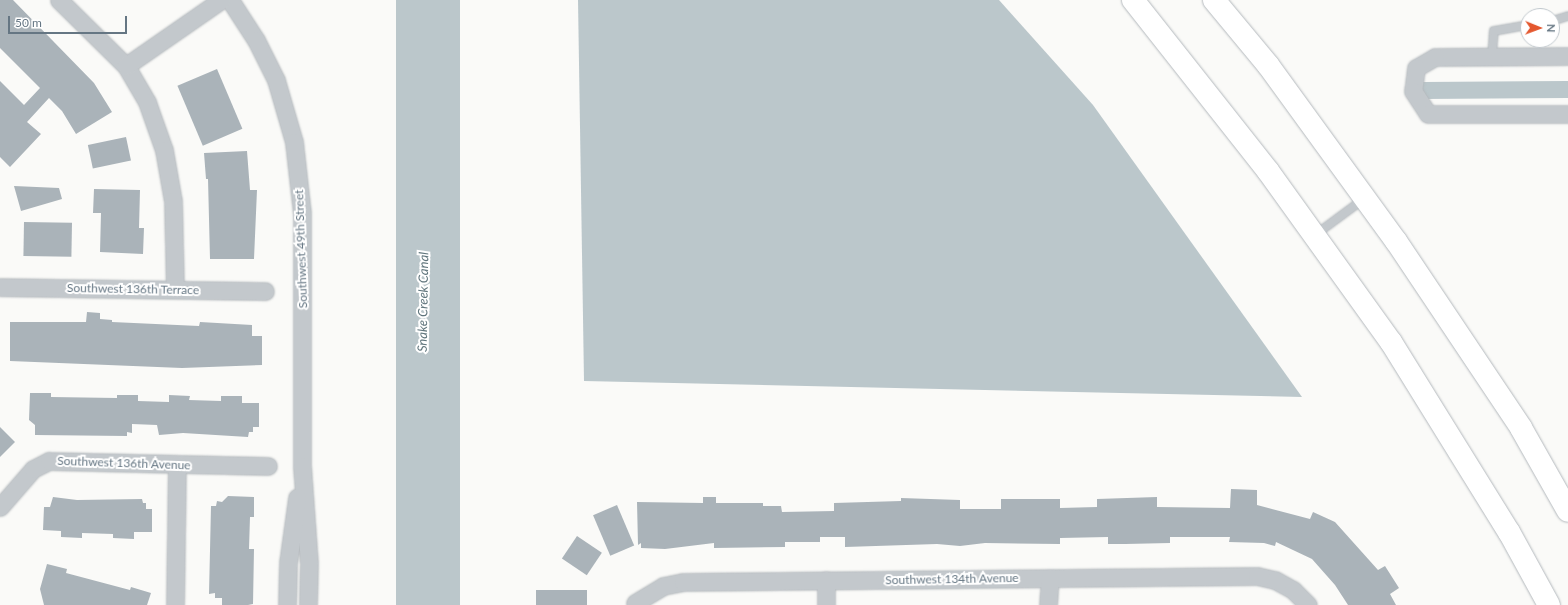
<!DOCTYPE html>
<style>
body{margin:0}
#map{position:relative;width:1568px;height:605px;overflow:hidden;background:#fafaf8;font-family:Lato,sans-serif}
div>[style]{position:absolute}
.water>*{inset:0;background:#bbc7cb;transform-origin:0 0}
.canal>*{height:17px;margin:-8.5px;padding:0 8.5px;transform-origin:8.5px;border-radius:8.5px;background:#bbc7cb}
.building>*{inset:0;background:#aab3b9;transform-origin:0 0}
.roads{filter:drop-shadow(0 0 1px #b4b9bd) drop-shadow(0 0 1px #b4b9bd)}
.lane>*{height:8px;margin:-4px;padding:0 4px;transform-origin:4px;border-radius:4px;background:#c3c8cc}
.street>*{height:17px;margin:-8.5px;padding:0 8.5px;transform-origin:8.5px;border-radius:8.5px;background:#c3c8cc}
.highway>*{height:22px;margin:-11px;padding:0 11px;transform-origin:11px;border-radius:11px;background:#fff}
span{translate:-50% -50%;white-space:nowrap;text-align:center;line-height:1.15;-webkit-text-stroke:4px #fff;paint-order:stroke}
.street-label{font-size:12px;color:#657683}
.water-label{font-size:13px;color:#60757c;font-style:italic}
.north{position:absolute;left:1520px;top:8px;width:40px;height:40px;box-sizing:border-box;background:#fff;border:1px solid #c1c8cd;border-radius:50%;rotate:91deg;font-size:11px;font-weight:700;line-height:16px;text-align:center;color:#657683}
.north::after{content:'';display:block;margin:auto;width:14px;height:18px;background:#e4572e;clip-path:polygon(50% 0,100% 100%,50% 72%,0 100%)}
.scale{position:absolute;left:8px;top:16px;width:119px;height:18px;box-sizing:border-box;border:2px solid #657683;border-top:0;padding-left:5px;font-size:12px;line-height:14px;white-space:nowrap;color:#657683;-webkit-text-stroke:3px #fff;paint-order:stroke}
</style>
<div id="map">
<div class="water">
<i style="left:396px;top:0;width:64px;height:605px"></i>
<i style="clip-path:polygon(578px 0,999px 0,1093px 105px,1302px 397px,584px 381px)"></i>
</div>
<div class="canal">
<i style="left:1423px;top:90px;width:145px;rotate:-0.4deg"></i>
</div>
<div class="building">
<i style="clip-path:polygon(0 0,13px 0,94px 83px,112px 112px,76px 134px,62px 111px,49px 98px,27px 122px,41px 134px,10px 167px,0 157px,0 81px,24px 105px,40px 88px,0 48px)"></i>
<i style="left:217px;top:69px;width:65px;height:43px;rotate:67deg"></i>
<i style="left:126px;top:137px;width:24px;height:39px;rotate:78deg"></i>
<i style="clip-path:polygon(247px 151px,250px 190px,257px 190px,254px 259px,210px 259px,208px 179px,206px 179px,204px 153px)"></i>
<i style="clip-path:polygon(14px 186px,59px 188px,62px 199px,21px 211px)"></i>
<i style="clip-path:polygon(94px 189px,140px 190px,139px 228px,144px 228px,143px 254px,100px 252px,101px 213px,93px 213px)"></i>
<i style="left:24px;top:222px;width:48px;height:34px;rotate:1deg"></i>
<i style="clip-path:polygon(87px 312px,100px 313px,100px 319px,112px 320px,112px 322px,199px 326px,200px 322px,252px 325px,252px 336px,262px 336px,262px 365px,182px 368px,10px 361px,10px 322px,86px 322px)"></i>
<i style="clip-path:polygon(30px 393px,51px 393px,51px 397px,117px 398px,117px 395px,138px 395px,138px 401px,169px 402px,169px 395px,190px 396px,189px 400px,221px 401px,221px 396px,242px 396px,242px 403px,259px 403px,259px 427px,253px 427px,253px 432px,249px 432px,248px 437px,183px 433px,159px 435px,157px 425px,132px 424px,132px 433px,127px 432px,127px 436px,35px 435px,35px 425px,29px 420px)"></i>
<i style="clip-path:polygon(0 427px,15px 442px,0 457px)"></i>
<i style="clip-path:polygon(1231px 489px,1257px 490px,1257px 505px,1310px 519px,1313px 512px,1335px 522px,1378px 570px,1385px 566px,1399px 588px,1390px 594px,1396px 605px,1348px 605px,1335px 585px,1312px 559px,1276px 542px,1275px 546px,1264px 543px,1229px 542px,1230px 537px,1170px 537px,1170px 543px,1125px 544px,1108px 544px,1108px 537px,1060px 538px,1060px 544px,985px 543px,960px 546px,937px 544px,845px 547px,845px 537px,820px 537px,820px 542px,785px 542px,785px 547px,714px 548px,714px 543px,665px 549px,641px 548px,641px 543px,638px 545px,637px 502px,703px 503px,703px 497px,716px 497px,716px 503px,763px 503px,763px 506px,781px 506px,782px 512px,834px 511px,834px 503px,901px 501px,901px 498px,960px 500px,960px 509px,1001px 509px,1001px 499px,1060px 499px,1060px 508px,1097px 507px,1097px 499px,1157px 497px,1157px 507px,1230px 508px)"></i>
<i style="clip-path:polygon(228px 496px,254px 497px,254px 517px,250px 517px,249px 549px,254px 549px,253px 604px,248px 605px,222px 605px,222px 598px,215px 598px,215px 593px,209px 594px,211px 506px,216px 506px,217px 501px,222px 502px)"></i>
<i style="clip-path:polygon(53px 497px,77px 500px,142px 499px,143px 503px,146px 503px,146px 509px,152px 509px,152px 532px,134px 532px,134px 539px,113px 538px,113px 534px,82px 533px,82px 538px,61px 537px,61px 531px,43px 530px,44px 507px,50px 507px)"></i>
<i style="left:617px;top:505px;width:44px;height:26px;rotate:67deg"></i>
<i style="left:577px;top:536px;width:30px;height:27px;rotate:34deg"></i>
<i style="clip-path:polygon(47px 564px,67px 569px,66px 573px,130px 590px,131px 587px,151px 593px,147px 605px,44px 605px,40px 589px)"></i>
<i style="left:536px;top:590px;width:51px;height:15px"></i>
</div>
<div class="roads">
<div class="lane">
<i style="left:1552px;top:21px;width:17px;rotate:-17deg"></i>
<i style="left:1492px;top:57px;width:26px;rotate:-86deg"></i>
<i style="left:1494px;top:31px;width:35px;rotate:-10deg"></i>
<i style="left:1315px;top:235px;width:62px;rotate:-36.5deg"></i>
</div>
<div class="street">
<i style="left:59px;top:0;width:94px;rotate:44.6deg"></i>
<i style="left:126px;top:66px;width:42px;rotate:59.7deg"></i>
<i style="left:147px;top:102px;width:51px;rotate:70.5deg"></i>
<i style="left:164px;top:150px;width:52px;rotate:80deg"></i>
<i style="left:173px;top:201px;width:88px;rotate:88.7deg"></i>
<i style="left:230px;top:0;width:48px;rotate:57deg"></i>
<i style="left:256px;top:40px;width:45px;rotate:63.4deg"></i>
<i style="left:276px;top:80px;width:65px;rotate:73.8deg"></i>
<i style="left:294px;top:142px;width:71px;rotate:83.6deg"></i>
<i style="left:302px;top:213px;width:253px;rotate:90deg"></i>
<i style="left:302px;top:466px;width:97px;rotate:85.9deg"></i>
<i style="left:309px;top:563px;width:42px;rotate:91.4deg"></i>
<i style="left:1568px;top:56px;width:133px;rotate:179.6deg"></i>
<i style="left:1435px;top:57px;width:22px;rotate:150deg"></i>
<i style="left:1416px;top:68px;width:23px;rotate:97deg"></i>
<i style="left:1413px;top:91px;width:27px;rotate:57deg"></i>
<i style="left:1428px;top:114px;width:140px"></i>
<i style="left:126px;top:66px;width:116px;rotate:-34.8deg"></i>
<i style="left:0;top:287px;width:265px;rotate:0.9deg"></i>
<i style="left:0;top:507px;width:50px;rotate:-49deg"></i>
<i style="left:33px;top:469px;width:18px;rotate:-27deg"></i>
<i style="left:49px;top:461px;width:219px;rotate:1.3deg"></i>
<i style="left:635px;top:603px;width:33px;rotate:-31deg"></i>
<i style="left:663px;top:586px;width:20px;rotate:-11deg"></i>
<i style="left:683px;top:582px;width:574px;rotate:-0.6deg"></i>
<i style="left:1257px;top:576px;width:18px;rotate:13deg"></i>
<i style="left:1275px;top:580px;width:21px;rotate:29deg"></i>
<i style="left:1293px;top:590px;width:21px;rotate:45deg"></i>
<i style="left:175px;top:605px;width:141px;rotate:-89.2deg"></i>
<i style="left:287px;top:605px;width:42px;rotate:-88.6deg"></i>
<i style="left:288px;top:563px;width:66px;rotate:-82.1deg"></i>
<i style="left:826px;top:605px;width:25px;rotate:-90deg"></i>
<i style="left:1048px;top:605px;width:27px;rotate:-86deg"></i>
</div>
<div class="highway">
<i style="left:1133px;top:0;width:218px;rotate:51.7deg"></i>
<i style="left:1268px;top:171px;width:211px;rotate:54.3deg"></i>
<i style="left:1391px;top:342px;width:224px;rotate:58.2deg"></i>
<i style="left:1509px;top:532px;width:83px;rotate:61.3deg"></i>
<i style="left:1214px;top:0;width:85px;rotate:50.3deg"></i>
<i style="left:1268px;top:65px;width:218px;rotate:54deg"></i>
<i style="left:1396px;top:241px;width:225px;rotate:56.2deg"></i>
<i style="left:1521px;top:428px;width:95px;rotate:60.5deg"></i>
</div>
</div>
<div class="street-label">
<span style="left:301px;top:249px;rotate:-92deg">Southwest 49th Street</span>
<span style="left:133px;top:289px;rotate:1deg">Southwest 136th Terrace</span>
<span style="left:124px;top:463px;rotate:2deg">Southwest 136th Avenue</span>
<span style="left:952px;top:579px;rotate:-1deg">Southwest 134th Avenue</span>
</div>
<div class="water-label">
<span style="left:423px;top:302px;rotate:-89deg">Snake Creek Canal</span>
</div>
<div class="north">N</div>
<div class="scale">50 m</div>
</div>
